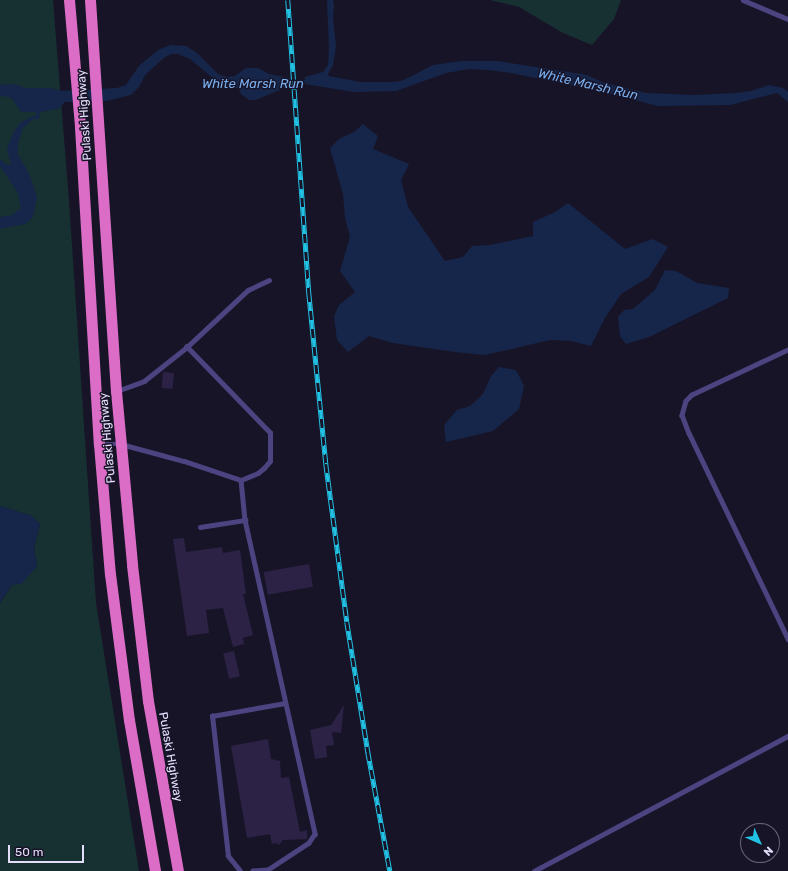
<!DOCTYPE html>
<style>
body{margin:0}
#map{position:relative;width:788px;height:871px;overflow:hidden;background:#181428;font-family:Rubik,sans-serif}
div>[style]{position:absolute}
.green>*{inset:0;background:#173031}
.water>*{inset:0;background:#16264a}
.stream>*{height:3px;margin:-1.5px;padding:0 1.5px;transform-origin:1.5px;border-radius:1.5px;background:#16264a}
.building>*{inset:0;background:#2c2246;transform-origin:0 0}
.service>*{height:4.5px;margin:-2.25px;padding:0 2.25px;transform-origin:2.25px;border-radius:2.25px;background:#4b4481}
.trunk>*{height:11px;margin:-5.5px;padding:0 5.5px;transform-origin:5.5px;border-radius:5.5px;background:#db6dc6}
.rail>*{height:4.5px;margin-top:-2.25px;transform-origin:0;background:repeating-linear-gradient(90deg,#181428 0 9px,#21c2e4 0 18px);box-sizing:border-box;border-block:1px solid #21c2e4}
span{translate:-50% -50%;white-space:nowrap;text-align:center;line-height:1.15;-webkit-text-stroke:3px #181428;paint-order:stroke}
.street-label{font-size:12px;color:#e4defb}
.water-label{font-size:13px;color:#79afef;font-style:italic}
.north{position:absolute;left:740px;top:823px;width:40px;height:40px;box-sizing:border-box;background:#181428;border:1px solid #6a657c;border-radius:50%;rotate:135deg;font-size:11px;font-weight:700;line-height:16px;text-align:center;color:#e4defb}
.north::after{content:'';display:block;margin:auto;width:14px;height:18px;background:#21c2e4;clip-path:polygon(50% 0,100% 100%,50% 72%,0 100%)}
.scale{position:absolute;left:8px;top:845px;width:76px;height:18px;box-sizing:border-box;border:2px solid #e4defb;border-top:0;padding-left:5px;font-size:12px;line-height:14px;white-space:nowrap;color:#e4defb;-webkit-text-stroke:3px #181428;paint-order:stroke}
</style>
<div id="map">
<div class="green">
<i style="clip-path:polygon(0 0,53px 0,69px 201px,96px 603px,139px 871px,0 871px,0 603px,12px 585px,37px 567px,34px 548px,40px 524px,32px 516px,0 506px)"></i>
<i style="clip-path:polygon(490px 0,621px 0,614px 19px,592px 45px,563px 33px,519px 7px)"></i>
</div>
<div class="water">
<i style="clip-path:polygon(327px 0,333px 0,334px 6px,333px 17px,336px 46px,333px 65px,328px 74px,329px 76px,360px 82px,395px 82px,404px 80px,433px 65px,461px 61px,497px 61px,587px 75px,602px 82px,646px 93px,694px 95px,736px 93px,751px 91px,769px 85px,783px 88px,788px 92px,788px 102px,777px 93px,730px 105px,658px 106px,596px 90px,511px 73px,488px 70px,469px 69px,446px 73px,396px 91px,354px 92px,305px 84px,305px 77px,323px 72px,328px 65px,329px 47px)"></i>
<i style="clip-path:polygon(171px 45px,186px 46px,197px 53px,218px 74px,227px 77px,235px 76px,246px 68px,258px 68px,269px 74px,290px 78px,291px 85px,256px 100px,249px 100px,241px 94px,238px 88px,229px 88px,219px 83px,190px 59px,178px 54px,172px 54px,165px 57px,145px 75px,139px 87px,131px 95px,106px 101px,65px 102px,58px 109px,40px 112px,39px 119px,33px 119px,23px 128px,18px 143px,18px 155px,29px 173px,37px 197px,33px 217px,25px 224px,0 229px,0 217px,12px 215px,21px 208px,18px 193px,0 166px,0 159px,7px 165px,11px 165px,7px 149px,13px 133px,21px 122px,36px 115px,36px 112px,21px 112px,13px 100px,9px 97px,0 96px,0 85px,14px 84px,25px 88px,49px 88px,63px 91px,117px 88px,126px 85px,139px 66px,158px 50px)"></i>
<i style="clip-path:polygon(363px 124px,378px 136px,373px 149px,409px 164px,401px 180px,408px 207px,445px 261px,463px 257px,472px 246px,490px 245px,533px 236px,533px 222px,555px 212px,568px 203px,625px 249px,653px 239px,668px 247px,649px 277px,621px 294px,605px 318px,591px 346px,571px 341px,550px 340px,485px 355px,455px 352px,393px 343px,369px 336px,348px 352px,337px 340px,334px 316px,339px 305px,355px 292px,340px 271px,350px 237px,345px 218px,343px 194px,330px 148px,339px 139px,354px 132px)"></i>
<i style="clip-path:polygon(665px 270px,676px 271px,697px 283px,729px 288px,728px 298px,649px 337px,626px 344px,620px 336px,618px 317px,624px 310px,633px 309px,655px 290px)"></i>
<i style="clip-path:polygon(499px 367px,516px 370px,524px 386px,519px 409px,493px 431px,446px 442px,444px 425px,457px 410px,470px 406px,483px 394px,491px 376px)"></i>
<i style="clip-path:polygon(0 506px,32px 516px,40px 524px,34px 548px,37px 567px,21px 584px,12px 585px,0 603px)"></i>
</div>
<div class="stream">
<i style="left:288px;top:81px;width:21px"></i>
</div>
<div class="building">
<i style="left:163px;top:372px;width:11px;height:16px;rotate:5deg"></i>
<i style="clip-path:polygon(184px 538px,186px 552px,222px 547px,223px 553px,240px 550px,246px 594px,243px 594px,253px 635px,243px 638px,244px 644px,233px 647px,223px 608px,206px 610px,209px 633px,187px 636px,173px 539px)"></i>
<i style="left:309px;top:564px;width:23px;height:46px;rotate:80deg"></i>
<i style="left:234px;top:651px;width:26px;height:11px;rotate:77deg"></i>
<i style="clip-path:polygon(344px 705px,341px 733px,332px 732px,334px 745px,326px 746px,327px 757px,315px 759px,310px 730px,331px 725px)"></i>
<i style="clip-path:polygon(268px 739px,271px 759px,280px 761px,281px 778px,289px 777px,300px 832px,307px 830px,307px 839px,283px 840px,279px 845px,276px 843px,272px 844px,270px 834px,247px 838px,231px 746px)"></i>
</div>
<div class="service">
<i style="left:743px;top:0;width:49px;rotate:22.9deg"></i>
<i style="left:788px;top:350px;width:106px;rotate:154.9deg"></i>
<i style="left:692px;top:395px;width:8px;rotate:135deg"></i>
<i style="left:686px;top:401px;width:15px;rotate:106deg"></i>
<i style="left:682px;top:415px;width:19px;rotate:69deg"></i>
<i style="left:689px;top:433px;width:229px;rotate:64.3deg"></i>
<i style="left:117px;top:391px;width:29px;rotate:-20deg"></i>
<i style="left:144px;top:381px;width:55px;rotate:-38.3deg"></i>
<i style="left:187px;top:347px;width:83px;rotate:-43.1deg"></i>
<i style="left:248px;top:290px;width:23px;rotate:-25deg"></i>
<i style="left:99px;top:444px;width:22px"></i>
<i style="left:121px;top:444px;width:65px;rotate:15.1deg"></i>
<i style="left:184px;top:461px;width:60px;rotate:18.4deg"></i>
<i style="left:241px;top:480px;width:18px;rotate:-22deg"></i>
<i style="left:258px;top:473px;width:8px;rotate:-40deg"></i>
<i style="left:264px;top:468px;width:9px;rotate:-49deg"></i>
<i style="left:270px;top:461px;width:28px;rotate:-90deg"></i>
<i style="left:270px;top:433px;width:120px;rotate:-134deg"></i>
<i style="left:241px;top:480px;width:40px;rotate:84.3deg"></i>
<i style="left:245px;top:520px;width:322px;rotate:77.4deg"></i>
<i style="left:315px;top:834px;width:11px;rotate:124deg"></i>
<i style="left:309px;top:843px;width:49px;rotate:146.6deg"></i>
<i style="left:268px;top:870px;width:15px;rotate:176deg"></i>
<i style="left:200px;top:527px;width:46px;rotate:-8.8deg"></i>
<i style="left:240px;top:871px;width:19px;rotate:-129deg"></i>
<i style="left:228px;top:856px;width:141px;rotate:-96.5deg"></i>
<i style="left:212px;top:716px;width:74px;rotate:-10.1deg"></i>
<i style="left:534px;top:871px;width:288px;rotate:-28deg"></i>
</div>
<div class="trunk">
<i style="left:69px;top:0;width:127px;rotate:85deg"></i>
<i style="left:80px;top:127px;width:318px;rotate:86.6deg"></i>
<i style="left:99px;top:444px;width:130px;rotate:85.2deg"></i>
<i style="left:110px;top:574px;width:147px;rotate:82.6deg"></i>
<i style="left:129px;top:720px;width:153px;rotate:80.2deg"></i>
<i style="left:90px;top:0;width:392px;rotate:86.2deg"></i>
<i style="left:116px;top:391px;width:175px;rotate:84.7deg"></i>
<i style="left:132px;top:565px;width:137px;rotate:83.3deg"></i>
<i style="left:148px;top:701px;width:173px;rotate:80deg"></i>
</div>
<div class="rail">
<i style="left:288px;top:0;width:294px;rotate:85.9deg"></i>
<i style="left:309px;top:293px;width:172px;rotate:84.3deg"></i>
<i style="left:326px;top:464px;width:159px;rotate:82.4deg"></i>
<i style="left:347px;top:622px;width:132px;rotate:80.8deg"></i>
<i style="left:368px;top:752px;width:121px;rotate:79.5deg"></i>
</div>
<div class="street-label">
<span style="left:85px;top:115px;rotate:-94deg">Pulaski Highway</span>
<span style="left:108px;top:438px;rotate:-95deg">Pulaski Highway</span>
<span style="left:170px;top:757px;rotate:80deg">Pulaski Highway</span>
</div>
<div class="water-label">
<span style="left:253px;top:84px">White Marsh Run</span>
<span style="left:588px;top:85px;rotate:13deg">White Marsh Run</span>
</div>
<div class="north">N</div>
<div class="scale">50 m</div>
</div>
